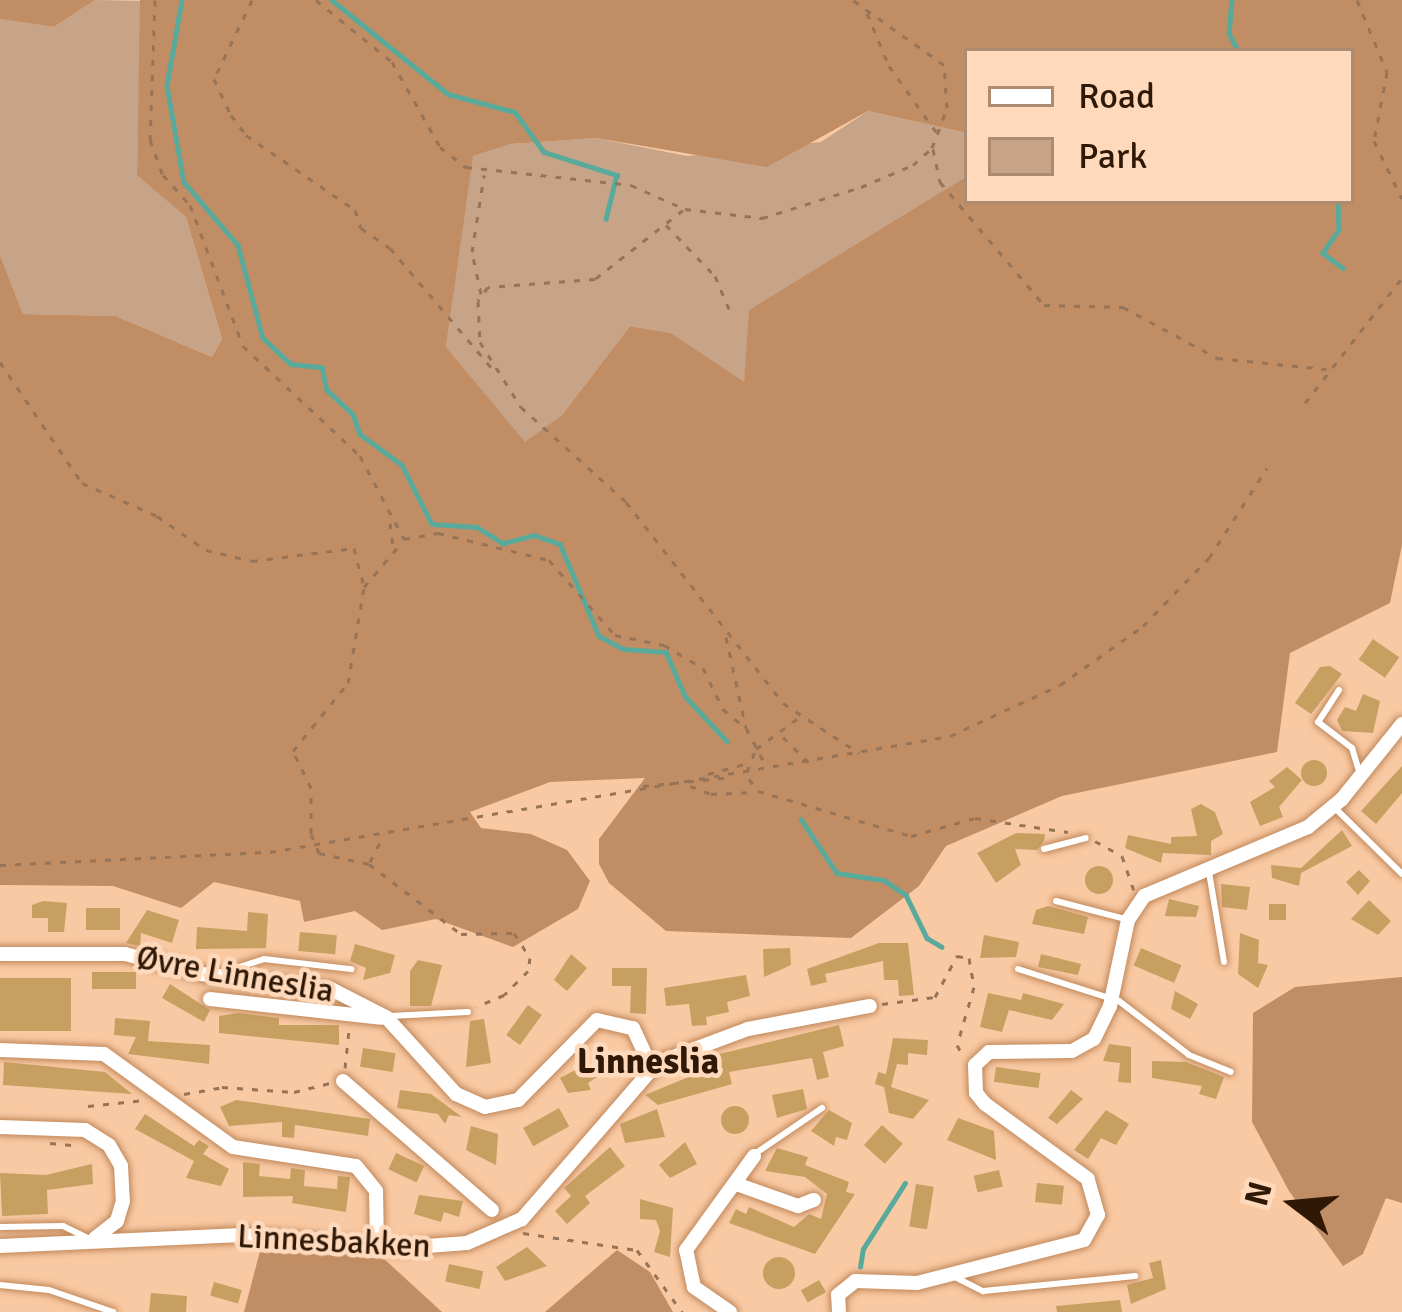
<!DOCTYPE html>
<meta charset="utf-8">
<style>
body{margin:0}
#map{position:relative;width:1402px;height:1312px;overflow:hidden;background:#f9c9a3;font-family:Signika,sans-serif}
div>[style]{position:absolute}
.green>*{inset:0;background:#c7a488}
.forest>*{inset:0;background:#c18d64}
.stream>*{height:4.5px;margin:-2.25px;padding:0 2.25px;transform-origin:2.25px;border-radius:2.25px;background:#59aa9a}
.building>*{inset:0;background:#c7a061;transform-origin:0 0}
.round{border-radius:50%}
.path>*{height:3px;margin-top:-1.5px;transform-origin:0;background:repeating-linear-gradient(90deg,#977457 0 6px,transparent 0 15px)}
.roads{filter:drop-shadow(0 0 3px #c1885a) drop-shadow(0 0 3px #c1885a)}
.service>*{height:6px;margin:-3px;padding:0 3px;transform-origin:3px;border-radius:3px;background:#fff}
.minor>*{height:14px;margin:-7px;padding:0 7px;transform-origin:7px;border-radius:7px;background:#fff}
.path-bridge>*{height:3px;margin-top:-1.5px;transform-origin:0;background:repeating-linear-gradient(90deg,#977457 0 6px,transparent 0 15px)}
span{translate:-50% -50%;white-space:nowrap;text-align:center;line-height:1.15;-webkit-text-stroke:9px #fed9bc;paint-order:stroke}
.street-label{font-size:33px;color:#2f1906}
.neighbourhood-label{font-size:36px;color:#2f1906;font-weight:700}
.legend{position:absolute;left:964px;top:48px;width:390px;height:156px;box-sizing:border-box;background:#fed9bc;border:3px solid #ab8c73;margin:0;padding:15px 21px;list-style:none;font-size:36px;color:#2f1906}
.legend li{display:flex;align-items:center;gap:24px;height:60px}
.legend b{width:60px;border:3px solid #ab8c73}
.north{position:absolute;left:1234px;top:1144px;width:120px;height:120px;-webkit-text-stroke:9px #fed9bc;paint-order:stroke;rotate:286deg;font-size:33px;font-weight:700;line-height:48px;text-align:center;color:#2f1906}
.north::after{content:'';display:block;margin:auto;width:42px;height:54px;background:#2f1906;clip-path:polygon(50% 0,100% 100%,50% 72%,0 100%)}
</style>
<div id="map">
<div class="green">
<i style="clip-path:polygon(95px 0,141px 1px,137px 174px,186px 217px,222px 339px,212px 357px,116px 316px,23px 314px,0 255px,0 19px,54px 27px)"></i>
<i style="clip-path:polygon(868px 111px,967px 133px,967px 176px,750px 310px,744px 383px,671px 333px,630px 326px,562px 415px,525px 443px,446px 347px,472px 156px,511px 144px,596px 138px,687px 156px,821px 142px)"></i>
</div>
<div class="forest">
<i style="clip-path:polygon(0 0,95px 0,54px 27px,0 19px)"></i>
<i style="clip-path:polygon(evenodd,140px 0,1402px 0,1402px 545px,1390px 603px,1290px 653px,1277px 752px,1062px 796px,946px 846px,919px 886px,851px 938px,666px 931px,609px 883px,599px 864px,599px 839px,645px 778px,550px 782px,470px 812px,481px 828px,531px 834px,567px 850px,590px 881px,578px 909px,513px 947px,436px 919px,382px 930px,355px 911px,304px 922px,300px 901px,214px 882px,181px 908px,113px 886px,0 885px,0 255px,23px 314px,116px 316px,212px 357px,222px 339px,186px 217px,137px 175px,140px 0,967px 51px,1351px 51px,1351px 201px,967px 201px,967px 176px,749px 310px,744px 382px,671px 333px,630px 326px,562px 415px,525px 442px,446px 347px,473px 156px,511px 144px,596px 138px,767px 167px,868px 111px,967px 133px,967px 51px)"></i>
<i style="clip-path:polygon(1402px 977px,1402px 1203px,1386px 1198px,1363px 1254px,1343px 1266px,1289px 1191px,1252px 1122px,1253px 1013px,1295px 987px)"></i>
<i style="clip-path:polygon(271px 1244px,382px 1257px,442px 1312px,244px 1312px,260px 1251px)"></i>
<i style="clip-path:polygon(617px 1250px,650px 1272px,673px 1312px,545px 1312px)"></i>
</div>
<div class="stream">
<i style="left:182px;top:0;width:87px;rotate:99.9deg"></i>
<i style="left:167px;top:86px;width:97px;rotate:80deg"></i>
<i style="left:184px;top:182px;width:83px;rotate:49.4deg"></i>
<i style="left:238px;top:245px;width:96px;rotate:75deg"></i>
<i style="left:263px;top:338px;width:38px;rotate:43deg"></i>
<i style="left:291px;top:364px;width:31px;rotate:6deg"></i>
<i style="left:322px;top:367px;width:24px;rotate:78deg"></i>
<i style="left:327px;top:390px;width:35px;rotate:43deg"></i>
<i style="left:353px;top:414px;width:21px;rotate:71deg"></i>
<i style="left:360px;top:434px;width:52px;rotate:36.4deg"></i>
<i style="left:402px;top:465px;width:66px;rotate:63deg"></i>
<i style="left:432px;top:524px;width:45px;rotate:3.8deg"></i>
<i style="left:477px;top:527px;width:31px;rotate:32deg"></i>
<i style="left:503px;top:543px;width:32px;rotate:-14deg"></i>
<i style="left:534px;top:535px;width:28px;rotate:19deg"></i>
<i style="left:560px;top:544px;width:100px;rotate:67deg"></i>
<i style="left:599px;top:636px;width:27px;rotate:28deg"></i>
<i style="left:623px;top:649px;width:43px;rotate:4deg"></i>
<i style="left:666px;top:652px;width:48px;rotate:66.6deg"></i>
<i style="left:685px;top:696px;width:62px;rotate:47deg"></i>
<i style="left:332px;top:0;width:149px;rotate:39deg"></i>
<i style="left:448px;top:94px;width:69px;rotate:15deg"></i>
<i style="left:515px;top:112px;width:49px;rotate:54.1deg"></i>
<i style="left:544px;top:152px;width:77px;rotate:17.5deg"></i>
<i style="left:617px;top:175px;width:45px;rotate:104deg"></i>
<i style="left:1232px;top:0;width:33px;rotate:95deg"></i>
<i style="left:1229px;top:33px;width:20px;rotate:63deg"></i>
<i style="left:1338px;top:201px;width:29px;rotate:88deg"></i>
<i style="left:1339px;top:230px;width:28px;rotate:125deg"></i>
<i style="left:1323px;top:253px;width:25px;rotate:37deg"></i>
<i style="left:801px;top:819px;width:65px;rotate:56.3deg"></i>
<i style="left:837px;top:873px;width:48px;rotate:8.5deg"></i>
<i style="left:884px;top:880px;width:27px;rotate:34deg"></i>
<i style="left:906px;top:895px;width:48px;rotate:64deg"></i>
<i style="left:927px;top:938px;width:17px;rotate:31deg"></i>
<i style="left:860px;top:1267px;width:18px;rotate:-81deg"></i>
<i style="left:863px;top:1249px;width:78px;rotate:-57.5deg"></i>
</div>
<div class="building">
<i style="left:1373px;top:639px;width:32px;height:25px;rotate:35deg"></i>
<i style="clip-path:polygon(1330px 666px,1342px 674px,1311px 714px,1295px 703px,1320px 667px)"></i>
<i style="clip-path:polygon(1363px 694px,1380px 701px,1373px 733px,1342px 731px,1337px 720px,1345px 707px,1356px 711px)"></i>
<i class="round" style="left:1301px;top:760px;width:26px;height:26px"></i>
<i style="clip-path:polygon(1402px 766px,1402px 793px,1376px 824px,1361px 811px)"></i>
<i style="clip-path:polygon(1287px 767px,1302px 780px,1279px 807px,1283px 817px,1260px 826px,1250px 802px,1275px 787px,1269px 781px)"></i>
<i style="clip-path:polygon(1201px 804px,1215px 812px,1223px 834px,1211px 841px,1211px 855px,1163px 853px,1161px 863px,1125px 848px,1128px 835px,1171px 844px,1171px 837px,1197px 836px,1191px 809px)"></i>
<i style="clip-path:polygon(1342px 830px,1352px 846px,1301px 873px,1299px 886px,1272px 878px,1271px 865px,1301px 868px)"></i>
<i style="clip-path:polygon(1016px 833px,1045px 834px,1044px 841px,1037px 850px,1015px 849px,1021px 865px,996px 883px,977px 853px)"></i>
<i class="round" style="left:1085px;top:866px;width:28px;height:28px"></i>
<i style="clip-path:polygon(1359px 870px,1370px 881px,1358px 895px,1346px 882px)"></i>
<i style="clip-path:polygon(1221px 884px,1250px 887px,1247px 910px,1222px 907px)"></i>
<i style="clip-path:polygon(1169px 899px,1199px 906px,1196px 917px,1165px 916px)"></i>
<i style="clip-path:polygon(1369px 900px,1391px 921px,1378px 935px,1351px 919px)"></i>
<i style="clip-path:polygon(43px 901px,67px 903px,64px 932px,48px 932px,48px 918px,32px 918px,32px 905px)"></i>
<i style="left:1269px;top:904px;width:17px;height:16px"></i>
<i style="clip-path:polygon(1048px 906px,1088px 917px,1084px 934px,1032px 924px,1036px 910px)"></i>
<i style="left:86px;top:908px;width:34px;height:22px"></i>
<i style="clip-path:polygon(147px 910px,179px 920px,172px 943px,141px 933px,140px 946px,126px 943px)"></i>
<i style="clip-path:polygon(248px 912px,268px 914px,266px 948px,196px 949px,197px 927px,247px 931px)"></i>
<i style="left:300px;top:932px;width:37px;height:19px;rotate:5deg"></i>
<i style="clip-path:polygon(1240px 933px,1259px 940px,1258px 963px,1268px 965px,1258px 988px,1238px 974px)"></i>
<i style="clip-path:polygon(984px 935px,1019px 942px,1016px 957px,980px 958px)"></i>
<i style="clip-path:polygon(879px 943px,908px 943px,914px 995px,899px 996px,898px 980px,884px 980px,883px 961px,825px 974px,827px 982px,811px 986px,807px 969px)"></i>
<i style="clip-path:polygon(355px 944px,395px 955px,390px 973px,363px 980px,366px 968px,350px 961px)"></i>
<i style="clip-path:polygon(790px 948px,791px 965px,764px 977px,763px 949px)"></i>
<i style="left:1141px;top:948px;width:44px;height:19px;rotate:23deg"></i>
<i style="clip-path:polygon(571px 954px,587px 968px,567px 991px,554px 980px)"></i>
<i style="clip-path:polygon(1041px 954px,1081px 964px,1078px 975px,1038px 967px)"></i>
<i style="clip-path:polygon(418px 960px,442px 965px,431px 1006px,410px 1006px,410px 971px)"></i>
<i style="clip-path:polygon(612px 968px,647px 968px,646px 1014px,630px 1013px,631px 986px,612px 986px)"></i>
<i style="left:92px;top:972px;width:44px;height:17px"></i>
<i style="clip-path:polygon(746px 975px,750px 996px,727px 1002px,729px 1012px,706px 1017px,707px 1025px,692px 1026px,689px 1004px,666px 1006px,664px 988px)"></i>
<i style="left:71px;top:978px;width:53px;height:71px;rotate:90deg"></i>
<i style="clip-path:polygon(170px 984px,210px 1010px,204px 1022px,162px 998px)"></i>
<i style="clip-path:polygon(1175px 991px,1198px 1004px,1190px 1019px,1171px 1009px)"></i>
<i style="clip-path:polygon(988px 993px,1021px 1000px,1023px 993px,1064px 1004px,1052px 1020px,1009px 1010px,1002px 1032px,980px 1027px)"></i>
<i style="left:528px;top:1005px;width:17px;height:37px;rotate:36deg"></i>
<i style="clip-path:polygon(238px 1013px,279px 1018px,279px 1025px,339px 1025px,339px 1045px,219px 1033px,219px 1016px)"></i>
<i style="clip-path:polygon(115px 1018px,150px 1021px,148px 1041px,210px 1045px,209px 1064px,128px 1054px,136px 1037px,114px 1035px)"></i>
<i style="clip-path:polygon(484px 1019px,491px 1063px,466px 1067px,470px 1021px)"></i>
<i style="clip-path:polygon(839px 1025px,844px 1046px,823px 1052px,829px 1077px,817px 1080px,812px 1058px,729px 1072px,732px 1084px,658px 1105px,645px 1095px,710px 1068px,707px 1057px)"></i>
<i style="clip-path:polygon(893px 1038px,928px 1040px,927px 1055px,908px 1053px,908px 1065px,897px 1064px,891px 1087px,929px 1100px,913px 1119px,889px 1113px,884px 1087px,875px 1084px,878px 1072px,886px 1074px)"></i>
<i style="clip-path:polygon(1109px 1044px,1131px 1047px,1131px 1083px,1118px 1082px,1120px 1063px,1103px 1061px)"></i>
<i style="left:363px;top:1048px;width:33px;height:19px;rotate:9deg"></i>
<i style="clip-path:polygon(1152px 1061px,1186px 1062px,1224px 1077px,1216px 1099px,1199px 1094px,1202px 1086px,1152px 1078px)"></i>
<i style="clip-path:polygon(4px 1062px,105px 1072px,132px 1094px,3px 1085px)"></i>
<i style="clip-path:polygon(589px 1063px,597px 1077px,588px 1083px,591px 1090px,568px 1093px,560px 1078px)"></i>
<i style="left:996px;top:1067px;width:45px;height:15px;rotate:8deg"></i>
<i style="clip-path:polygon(803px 1089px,807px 1109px,777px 1118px,772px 1095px)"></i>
<i style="clip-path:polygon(400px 1090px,431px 1094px,462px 1117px,449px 1115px,445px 1124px,438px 1114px,397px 1108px)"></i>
<i style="clip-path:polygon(1071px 1090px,1083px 1099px,1057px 1124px,1048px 1118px)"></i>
<i style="clip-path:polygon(236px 1100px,370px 1119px,368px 1136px,295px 1125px,294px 1138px,282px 1137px,282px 1122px,229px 1126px,220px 1107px)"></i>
<i class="round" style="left:721px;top:1106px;width:28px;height:28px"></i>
<i style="left:559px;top:1108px;width:21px;height:41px;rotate:61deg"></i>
<i style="clip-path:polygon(657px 1109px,665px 1137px,625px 1143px,620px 1124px)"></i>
<i style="clip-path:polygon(829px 1110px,852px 1123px,847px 1140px,836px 1137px,834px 1146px,811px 1131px)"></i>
<i style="clip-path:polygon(1106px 1110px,1129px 1124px,1116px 1145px,1101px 1138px,1088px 1159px,1074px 1150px)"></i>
<i style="clip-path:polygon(145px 1114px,194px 1146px,199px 1140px,209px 1146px,203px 1154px,229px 1169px,221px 1186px,186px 1178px,194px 1161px,135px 1129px)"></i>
<i style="clip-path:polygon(958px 1118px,994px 1131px,996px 1160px,947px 1140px)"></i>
<i style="left:882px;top:1125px;width:28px;height:27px;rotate:42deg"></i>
<i style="clip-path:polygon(471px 1126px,498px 1134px,496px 1165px,466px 1150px)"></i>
<i style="clip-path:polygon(685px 1142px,697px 1164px,670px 1178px,659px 1165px)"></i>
<i style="clip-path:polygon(610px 1147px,625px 1166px,585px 1196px,590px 1203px,567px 1224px,555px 1211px,571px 1196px,564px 1188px)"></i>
<i style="clip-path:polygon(777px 1148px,808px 1157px,805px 1165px,849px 1182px,846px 1192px,855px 1194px,815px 1254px,729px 1223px,736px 1209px,746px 1214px,749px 1207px,794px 1227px,809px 1214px,821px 1219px,827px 1194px,805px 1177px,765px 1171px)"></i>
<i style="left:396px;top:1153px;width:31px;height:18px;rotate:25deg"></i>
<i style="clip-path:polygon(243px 1162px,260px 1164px,259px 1176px,290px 1179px,291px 1168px,305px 1170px,304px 1186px,337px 1189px,338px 1176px,350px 1177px,346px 1212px,292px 1203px,293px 1196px,243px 1197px)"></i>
<i style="clip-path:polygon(92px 1164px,93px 1184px,47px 1190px,48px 1214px,2px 1216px,0 1173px,46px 1175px)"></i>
<i style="left:999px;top:1170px;width:17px;height:26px;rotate:77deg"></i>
<i style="left:1037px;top:1183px;width:27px;height:19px;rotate:6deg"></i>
<i style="left:916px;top:1184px;width:18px;height:43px;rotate:9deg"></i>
<i style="clip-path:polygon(419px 1195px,463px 1201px,459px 1217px,444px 1212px,441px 1222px,414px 1214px)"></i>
<i style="clip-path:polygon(640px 1199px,673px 1208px,670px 1257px,654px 1252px,660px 1231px,656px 1220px,640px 1219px)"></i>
<i style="clip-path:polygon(527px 1247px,547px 1266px,505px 1281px,496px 1267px)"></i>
<i class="round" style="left:763px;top:1257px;width:32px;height:32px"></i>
<i style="clip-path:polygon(1161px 1260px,1166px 1289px,1131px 1304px,1127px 1285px,1153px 1278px,1149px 1263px)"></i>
<i style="left:449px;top:1264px;width:35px;height:18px;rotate:12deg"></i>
<i style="left:819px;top:1280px;width:14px;height:21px;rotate:60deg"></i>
<i style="left:214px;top:1282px;width:29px;height:14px;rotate:16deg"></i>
<i style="clip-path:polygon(151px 1293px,187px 1296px,186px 1312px,149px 1312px)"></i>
<i style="clip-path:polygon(1120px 1300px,1122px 1312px,1057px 1312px,1056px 1306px)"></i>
</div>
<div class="path">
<i style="left:155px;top:0;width:140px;rotate:92deg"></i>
<i style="left:150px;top:140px;width:37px;rotate:70deg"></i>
<i style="left:163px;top:175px;width:40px;rotate:48deg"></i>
<i style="left:190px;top:205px;width:151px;rotate:69.4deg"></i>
<i style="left:243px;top:346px;width:161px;rotate:43.2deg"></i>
<i style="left:360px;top:456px;width:94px;rotate:62.1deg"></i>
<i style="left:404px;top:539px;width:35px;rotate:-10deg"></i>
<i style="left:438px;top:533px;width:114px;rotate:13.7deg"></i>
<i style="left:549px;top:560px;width:100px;rotate:48.7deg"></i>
<i style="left:615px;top:635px;width:50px;rotate:11.5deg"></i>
<i style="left:664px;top:645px;width:45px;rotate:30.5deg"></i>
<i style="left:703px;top:668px;width:46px;rotate:64deg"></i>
<i style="left:723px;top:709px;width:30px;rotate:40deg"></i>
<i style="left:252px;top:0;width:88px;rotate:115.7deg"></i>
<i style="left:214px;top:79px;width:40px;rotate:65deg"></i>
<i style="left:231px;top:115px;width:25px;rotate:53deg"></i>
<i style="left:246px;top:135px;width:132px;rotate:34.5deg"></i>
<i style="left:355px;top:210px;width:19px;rotate:72deg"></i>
<i style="left:361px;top:228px;width:35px;rotate:35deg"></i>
<i style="left:390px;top:248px;width:156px;rotate:49.7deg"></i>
<i style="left:316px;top:0;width:98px;rotate:39.2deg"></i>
<i style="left:392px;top:62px;width:98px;rotate:60.5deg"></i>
<i style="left:440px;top:147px;width:33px;rotate:38deg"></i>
<i style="left:466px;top:167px;width:166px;rotate:6.2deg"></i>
<i style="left:631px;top:185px;width:59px;rotate:24deg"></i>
<i style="left:685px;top:209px;width:78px;rotate:6.7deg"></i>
<i style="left:762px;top:218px;width:104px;rotate:-17.4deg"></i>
<i style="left:861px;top:187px;width:56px;rotate:-22.9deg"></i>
<i style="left:913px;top:165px;width:25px;rotate:-42deg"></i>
<i style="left:932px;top:148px;width:43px;rotate:-69.4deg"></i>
<i style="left:947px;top:108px;width:43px;rotate:-94deg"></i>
<i style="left:944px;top:65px;width:112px;rotate:-144.5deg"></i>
<i style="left:1357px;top:0;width:78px;rotate:67.4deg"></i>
<i style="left:1387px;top:72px;width:70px;rotate:100.7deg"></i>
<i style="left:1374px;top:141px;width:64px;rotate:64.2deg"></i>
<i style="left:867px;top:13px;width:57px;rotate:67.5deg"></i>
<i style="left:889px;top:66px;width:82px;rotate:54.4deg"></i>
<i style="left:933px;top:149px;width:34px;rotate:78deg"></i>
<i style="left:940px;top:182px;width:161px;rotate:49.8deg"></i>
<i style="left:1044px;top:305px;width:79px;rotate:1.5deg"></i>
<i style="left:1123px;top:307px;width:107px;rotate:28.5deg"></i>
<i style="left:1217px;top:358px;width:110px;rotate:5.8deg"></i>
<i style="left:683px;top:210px;width:112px;rotate:141.9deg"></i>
<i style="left:595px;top:279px;width:107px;rotate:175.7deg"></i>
<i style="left:488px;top:287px;width:17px;rotate:126deg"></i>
<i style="left:478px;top:301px;width:41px;rotate:87.2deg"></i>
<i style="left:480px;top:342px;width:77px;rotate:57.8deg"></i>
<i style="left:521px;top:407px;width:142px;rotate:42.1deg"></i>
<i style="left:626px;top:502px;width:255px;rotate:52deg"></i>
<i style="left:783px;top:703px;width:91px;rotate:33.3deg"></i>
<i style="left:666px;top:225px;width:71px;rotate:46.1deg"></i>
<i style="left:715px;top:276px;width:39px;rotate:67deg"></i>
<i style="left:481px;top:294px;width:43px;rotate:-102.1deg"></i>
<i style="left:472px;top:252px;width:78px;rotate:-81.1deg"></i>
<i style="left:0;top:362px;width:146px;rotate:55.9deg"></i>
<i style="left:82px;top:483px;width:82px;rotate:23.7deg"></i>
<i style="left:157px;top:516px;width:60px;rotate:34.8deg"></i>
<i style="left:206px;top:550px;width:47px;rotate:13.4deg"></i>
<i style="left:252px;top:561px;width:103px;rotate:-7.3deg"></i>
<i style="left:354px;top:548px;width:40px;rotate:75.6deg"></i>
<i style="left:1305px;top:403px;width:158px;rotate:-52.2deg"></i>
<i style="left:390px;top:523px;width:26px;rotate:83deg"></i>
<i style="left:726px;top:637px;width:93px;rotate:77.6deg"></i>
<i style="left:746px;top:728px;width:45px;rotate:62.3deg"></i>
<i style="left:783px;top:737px;width:37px;rotate:45deg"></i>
<i style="left:747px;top:772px;width:25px;rotate:-69deg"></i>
<i style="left:756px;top:749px;width:51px;rotate:-36.2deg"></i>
<i style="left:708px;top:774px;width:41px;rotate:-15.4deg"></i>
<i style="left:749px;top:779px;width:15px;rotate:53deg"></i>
<i style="left:758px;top:791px;width:159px;rotate:16.4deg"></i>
<i style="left:911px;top:836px;width:66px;rotate:-15.7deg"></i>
<i style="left:975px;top:818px;width:94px;rotate:8.6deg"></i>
<i style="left:643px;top:786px;width:90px;rotate:-5.7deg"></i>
<i style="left:690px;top:786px;width:22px;rotate:21deg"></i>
<i style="left:711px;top:794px;width:45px;rotate:-2.5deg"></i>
<i style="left:311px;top:834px;width:46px;rotate:-90deg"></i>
<i style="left:311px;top:788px;width:41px;rotate:-115.9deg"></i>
<i style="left:293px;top:751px;width:87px;rotate:-51deg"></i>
<i style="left:348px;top:683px;width:97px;rotate:-80.5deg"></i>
<i style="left:364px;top:587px;width:60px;rotate:-49.7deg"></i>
<i style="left:1095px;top:841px;width:31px;rotate:29deg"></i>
<i style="left:1122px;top:856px;width:36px;rotate:71deg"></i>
<i style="left:319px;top:853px;width:51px;rotate:12.4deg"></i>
<i style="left:369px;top:864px;width:116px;rotate:37.3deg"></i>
<i style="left:461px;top:934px;width:53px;rotate:-1.1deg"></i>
<i style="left:514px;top:933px;width:30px;rotate:57deg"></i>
<i style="left:530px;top:958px;width:13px;rotate:99deg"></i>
<i style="left:528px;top:971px;width:34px;rotate:135deg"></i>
<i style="left:504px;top:995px;width:30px;rotate:157deg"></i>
<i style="left:370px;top:862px;width:30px;rotate:-63deg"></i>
<i style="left:0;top:865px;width:270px;rotate:-2.8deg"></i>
<i style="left:270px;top:852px;width:690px;rotate:-9.68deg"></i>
<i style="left:950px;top:736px;width:121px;rotate:-24.9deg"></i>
<i style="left:1060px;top:685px;width:102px;rotate:-35.4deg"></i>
<i style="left:1143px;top:626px;width:95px;rotate:-45.9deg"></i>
<i style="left:1209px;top:558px;width:107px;rotate:-57.2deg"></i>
<i style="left:882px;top:1004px;width:53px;rotate:-7.5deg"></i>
<i style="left:935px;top:997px;width:47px;rotate:-61.8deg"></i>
<i style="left:957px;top:956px;width:12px;rotate:9deg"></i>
<i style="left:969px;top:958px;width:29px;rotate:80deg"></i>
<i style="left:974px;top:987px;width:60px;rotate:106.3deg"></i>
<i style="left:957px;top:1045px;width:14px;rotate:60deg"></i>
<i style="left:345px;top:1068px;width:38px;rotate:-84deg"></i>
<i style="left:184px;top:1094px;width:39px;rotate:-10deg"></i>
<i style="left:222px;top:1087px;width:72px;rotate:4deg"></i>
<i style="left:294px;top:1092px;width:36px;rotate:-14deg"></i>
<i style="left:88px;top:1106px;width:57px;rotate:-6deg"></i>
<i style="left:50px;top:1143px;width:22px;rotate:5deg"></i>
<i style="left:523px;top:1233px;width:115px;rotate:8.5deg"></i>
<i style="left:637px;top:1250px;width:77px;rotate:54deg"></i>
</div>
<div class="roads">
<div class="service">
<i style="left:1339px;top:690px;width:38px;rotate:123deg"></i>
<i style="left:1318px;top:722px;width:43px;rotate:37.4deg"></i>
<i style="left:1352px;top:748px;width:28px;rotate:73deg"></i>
<i style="left:1334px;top:807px;width:95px;rotate:44.6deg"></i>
<i style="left:1044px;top:849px;width:43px;rotate:-14.7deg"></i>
<i style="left:1209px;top:872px;width:91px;rotate:80.5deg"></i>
<i style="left:1056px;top:901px;width:71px;rotate:14.6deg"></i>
<i style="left:1018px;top:969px;width:106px;rotate:17.6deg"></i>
<i style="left:1119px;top:1001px;width:88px;rotate:37.6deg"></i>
<i style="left:1189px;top:1055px;width:45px;rotate:22deg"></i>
<i style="left:221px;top:973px;width:45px;rotate:-18deg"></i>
<i style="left:264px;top:959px;width:88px;rotate:6.6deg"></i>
<i style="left:390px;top:1016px;width:78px;rotate:-2.9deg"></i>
<i style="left:756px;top:1153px;width:80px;rotate:-34.3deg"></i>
<i style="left:0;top:1227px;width:63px;rotate:-0.9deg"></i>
<i style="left:63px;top:1226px;width:28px;rotate:26deg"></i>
<i style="left:953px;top:1276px;width:34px;rotate:27deg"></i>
<i style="left:983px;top:1291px;width:153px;rotate:-5.6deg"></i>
<i style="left:0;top:1285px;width:49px;rotate:5.8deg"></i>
<i style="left:49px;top:1290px;width:68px;rotate:19deg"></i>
</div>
<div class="minor">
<i style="left:0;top:954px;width:125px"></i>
<i style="left:125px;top:954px;width:79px;rotate:14.7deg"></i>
<i style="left:201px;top:974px;width:131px;rotate:6.6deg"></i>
<i style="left:331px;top:989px;width:62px;rotate:27deg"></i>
<i style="left:386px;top:1017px;width:104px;rotate:47.7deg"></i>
<i style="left:456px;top:1094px;width:32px;rotate:24deg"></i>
<i style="left:485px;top:1107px;width:34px;rotate:-12deg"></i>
<i style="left:518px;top:1100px;width:112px;rotate:-45.4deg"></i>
<i style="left:597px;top:1020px;width:37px;rotate:13deg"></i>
<i style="left:633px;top:1028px;width:43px;rotate:65.2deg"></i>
<i style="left:210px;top:999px;width:172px;rotate:6.3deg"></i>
<i style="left:0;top:1050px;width:104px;rotate:2.2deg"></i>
<i style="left:104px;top:1054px;width:159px;rotate:35.8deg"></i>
<i style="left:233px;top:1147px;width:124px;rotate:8.8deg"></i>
<i style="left:356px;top:1166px;width:32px;rotate:51deg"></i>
<i style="left:376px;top:1191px;width:54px;rotate:88.9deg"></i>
<i style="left:343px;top:1081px;width:197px;rotate:40.9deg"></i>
<i style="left:0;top:1127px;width:85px;rotate:2deg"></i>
<i style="left:85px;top:1130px;width:28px;rotate:32deg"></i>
<i style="left:109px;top:1145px;width:24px;rotate:60deg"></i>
<i style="left:121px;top:1166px;width:35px;rotate:87deg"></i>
<i style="left:123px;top:1201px;width:21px;rotate:107deg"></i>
<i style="left:117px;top:1221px;width:28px;rotate:142deg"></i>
<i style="left:739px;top:1185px;width:63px;rotate:19.6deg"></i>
<i style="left:798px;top:1206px;width:17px;rotate:-21deg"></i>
<i style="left:0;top:1246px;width:242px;rotate:-2.6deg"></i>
<i style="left:242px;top:1235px;width:160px;rotate:4.7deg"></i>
<i style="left:401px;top:1248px;width:66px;rotate:-4.3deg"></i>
<i style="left:467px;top:1243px;width:60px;rotate:-23.6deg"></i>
<i style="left:522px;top:1219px;width:206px;rotate:-49.1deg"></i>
<i style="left:657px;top:1063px;width:97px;rotate:-20.5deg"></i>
<i style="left:748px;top:1029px;width:124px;rotate:-10.7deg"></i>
<i style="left:730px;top:1312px;width:44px;rotate:-145.2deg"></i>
<i style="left:694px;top:1287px;width:38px;rotate:-102deg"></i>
<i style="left:686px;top:1250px;width:116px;rotate:-54.1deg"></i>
<i style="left:839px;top:1312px;width:17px;rotate:-93deg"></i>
<i style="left:838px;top:1295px;width:22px;rotate:-39deg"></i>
<i style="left:855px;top:1281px;width:62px;rotate:1.8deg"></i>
<i style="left:917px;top:1283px;width:172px;rotate:-14.4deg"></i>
<i style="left:1084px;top:1240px;width:29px;rotate:-61deg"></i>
<i style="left:1098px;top:1215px;width:37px;rotate:-106deg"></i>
<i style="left:1088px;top:1179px;width:127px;rotate:-143.9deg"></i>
<i style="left:985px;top:1104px;width:14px;rotate:-129deg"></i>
<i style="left:976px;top:1093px;width:28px;rotate:-92deg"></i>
<i style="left:975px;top:1065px;width:19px;rotate:-43deg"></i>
<i style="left:989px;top:1052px;width:83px;rotate:-0.7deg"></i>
<i style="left:1072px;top:1051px;width:25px;rotate:-29deg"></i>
<i style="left:1094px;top:1039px;width:37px;rotate:-64deg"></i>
<i style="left:1110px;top:1006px;width:88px;rotate:-78.2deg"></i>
<i style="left:1128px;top:920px;width:29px;rotate:-56deg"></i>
<i style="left:1144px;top:896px;width:178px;rotate:-22.8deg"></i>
<i style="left:1308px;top:827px;width:44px;rotate:-39.5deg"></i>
<i style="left:1342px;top:799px;width:96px;rotate:-51.3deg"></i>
</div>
</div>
<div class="path-bridge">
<i style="left:311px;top:834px;width:21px;rotate:67deg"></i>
</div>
<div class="street-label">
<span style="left:235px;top:975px;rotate:10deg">Øvre Linneslia</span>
<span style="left:334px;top:1242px;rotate:3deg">Linnesbakken</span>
</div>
<div class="neighbourhood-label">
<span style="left:648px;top:1062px">Linneslia</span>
</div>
<ul class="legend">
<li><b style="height:15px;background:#fff"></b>Road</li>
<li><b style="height:33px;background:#c7a488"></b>Park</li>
</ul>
<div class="north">N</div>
</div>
